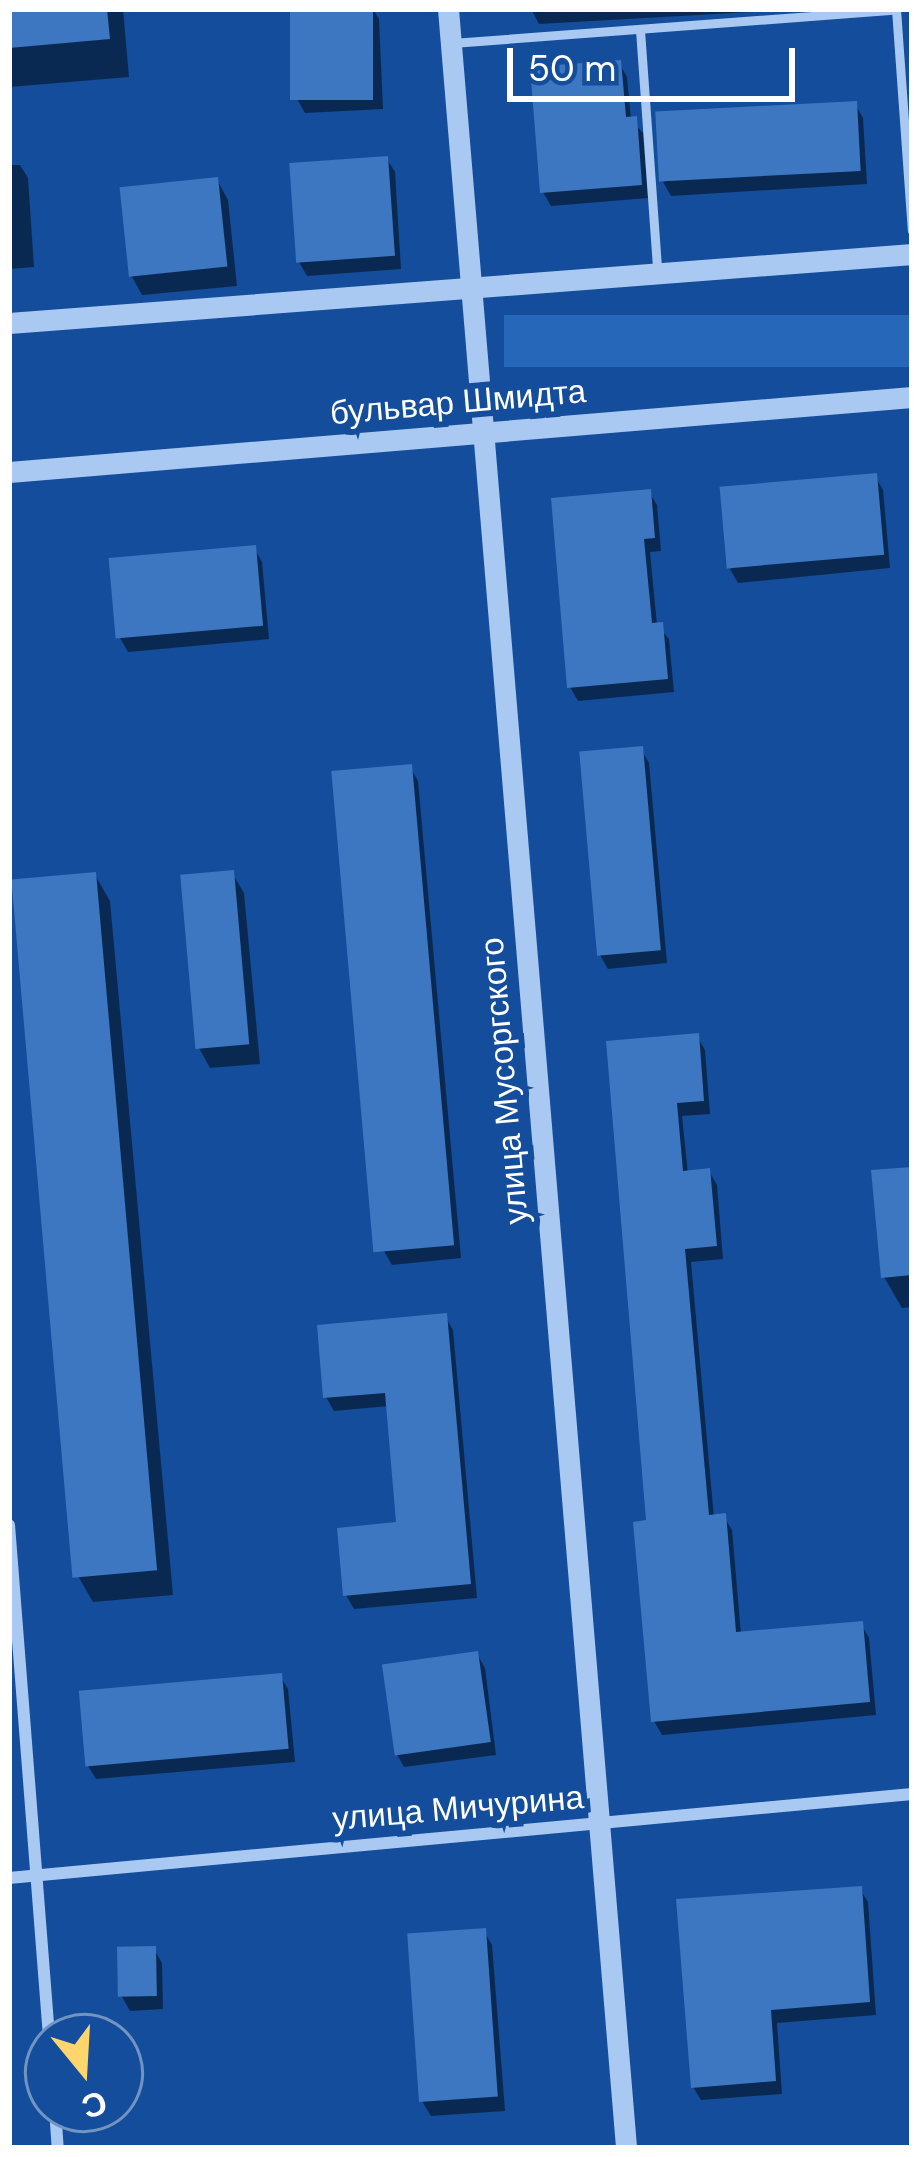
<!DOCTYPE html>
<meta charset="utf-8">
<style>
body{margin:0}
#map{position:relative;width:921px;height:2157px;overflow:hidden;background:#144d9b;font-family:"DM Sans",sans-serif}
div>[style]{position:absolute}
.green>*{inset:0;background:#2767b9;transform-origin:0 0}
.shadow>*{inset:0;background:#0007}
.building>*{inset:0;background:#3d77c2;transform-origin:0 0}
.service>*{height:9px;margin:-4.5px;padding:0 4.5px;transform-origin:4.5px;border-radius:4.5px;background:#a9c9f3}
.minor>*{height:12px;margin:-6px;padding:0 6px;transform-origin:6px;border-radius:6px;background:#a9c9f3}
.tertiary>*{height:21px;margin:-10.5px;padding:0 10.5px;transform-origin:10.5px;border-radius:10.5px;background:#a9c9f3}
span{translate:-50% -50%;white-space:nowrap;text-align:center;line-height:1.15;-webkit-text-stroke:12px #144d9b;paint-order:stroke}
.street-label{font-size:33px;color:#fff}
.frame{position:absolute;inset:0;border:12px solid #fff;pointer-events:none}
.north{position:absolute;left:24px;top:2013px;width:120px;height:120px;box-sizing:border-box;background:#144d9b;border:3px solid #7294c3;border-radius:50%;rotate:162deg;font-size:33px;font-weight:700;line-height:48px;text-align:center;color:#fff}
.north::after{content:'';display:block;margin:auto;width:42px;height:54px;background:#ffd66b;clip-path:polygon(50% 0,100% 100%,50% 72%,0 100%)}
.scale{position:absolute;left:507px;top:48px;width:288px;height:54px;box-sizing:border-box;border:6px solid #fff;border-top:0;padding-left:15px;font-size:36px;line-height:42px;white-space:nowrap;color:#fff;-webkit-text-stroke:9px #144d9b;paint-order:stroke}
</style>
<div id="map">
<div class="green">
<i style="left:912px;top:315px;width:52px;height:408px;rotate:90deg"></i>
</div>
<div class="shadow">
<i style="clip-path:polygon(9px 9px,123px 9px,129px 77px,9px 87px)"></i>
<i style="clip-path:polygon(293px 9px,373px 9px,379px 19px,383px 109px,305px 113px,297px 99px)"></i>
<i style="clip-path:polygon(531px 9px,769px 9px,769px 11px,539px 24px)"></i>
<i style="clip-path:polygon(619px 63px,627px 77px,631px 120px,643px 133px,648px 198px,551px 206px,543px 192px)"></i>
<i style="clip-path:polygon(855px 104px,863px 118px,867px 184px,671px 196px,663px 182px)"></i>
<i style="clip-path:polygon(387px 159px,395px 172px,401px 269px,307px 276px,299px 262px)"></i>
<i style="clip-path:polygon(9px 165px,20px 165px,28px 178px,34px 267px,9px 269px)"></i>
<i style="clip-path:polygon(217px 180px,228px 200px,237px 286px,142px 295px,131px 275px)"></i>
<i style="clip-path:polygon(875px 476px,883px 490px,890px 568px,738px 583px,730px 569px)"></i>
<i style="clip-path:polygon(649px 492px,657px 505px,661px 551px,650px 552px,657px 625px,669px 639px,674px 692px,578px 701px,570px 687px)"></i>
<i style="clip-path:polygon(254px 548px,262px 562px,269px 639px,128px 652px,120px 638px)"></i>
<i style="clip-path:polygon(641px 749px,649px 763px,667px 963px,608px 969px,600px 955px)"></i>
<i style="clip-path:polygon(410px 767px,418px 781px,461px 1258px,392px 1265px,384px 1251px)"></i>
<i style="clip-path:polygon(232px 873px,244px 893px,260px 1064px,210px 1068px,199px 1048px)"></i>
<i style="clip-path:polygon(95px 875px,110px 901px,173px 1595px,93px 1602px,78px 1576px)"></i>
<i style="clip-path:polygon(697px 1036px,705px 1050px,710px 1114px,682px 1116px,688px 1174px,709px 1171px,717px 1185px,723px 1259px,691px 1262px,714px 1518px,724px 1517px,732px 1530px,741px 1634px,861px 1624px,869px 1638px,876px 1715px,662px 1735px,654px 1721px,649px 1523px,610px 1044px)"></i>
<i style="clip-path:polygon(912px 1170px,912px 1307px,902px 1308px,884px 1277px)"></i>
<i style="clip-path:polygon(445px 1316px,453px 1330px,477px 1598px,354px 1609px,346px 1595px,400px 1525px,389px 1406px,334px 1411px,326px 1397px)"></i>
<i style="clip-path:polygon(477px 1654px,485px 1668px,496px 1755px,404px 1767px,396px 1753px)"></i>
<i style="clip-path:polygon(280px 1676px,288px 1689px,295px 1762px,96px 1779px,88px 1766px)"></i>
<i style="clip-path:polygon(860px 1889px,868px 1902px,876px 2015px,777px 2023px,782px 2094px,701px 2100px,693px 2087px)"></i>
<i style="clip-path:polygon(484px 1931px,492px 1945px,505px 2111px,431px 2116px,423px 2103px)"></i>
<i style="clip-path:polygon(154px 1949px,162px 1963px,163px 2009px,130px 2011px,122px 1997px)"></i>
</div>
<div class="building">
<i style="clip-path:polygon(9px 9px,107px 9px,110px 39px,9px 48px)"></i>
<i style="left:290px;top:9px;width:83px;height:91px"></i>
<i style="clip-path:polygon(621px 60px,626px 117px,637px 116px,642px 185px,540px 193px,530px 67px)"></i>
<i style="left:857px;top:101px;width:70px;height:202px;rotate:87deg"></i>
<i style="left:388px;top:156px;width:100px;height:99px;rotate:86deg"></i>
<i style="left:218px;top:177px;width:90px;height:99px;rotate:84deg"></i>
<i style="left:877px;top:473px;width:82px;height:158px;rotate:85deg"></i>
<i style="clip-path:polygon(651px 489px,655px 538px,644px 539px,652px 623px,663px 622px,668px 679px,567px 688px,551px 498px)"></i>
<i style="left:256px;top:545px;width:81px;height:148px;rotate:85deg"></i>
<i style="left:643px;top:746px;width:205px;height:64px;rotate:85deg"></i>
<i style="left:412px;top:764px;width:483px;height:81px;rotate:85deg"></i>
<i style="left:234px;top:870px;width:175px;height:54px;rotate:85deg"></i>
<i style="left:96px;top:872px;width:701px;height:85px;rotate:85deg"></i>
<i style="clip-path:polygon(699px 1033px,704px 1101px,677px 1103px,683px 1171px,710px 1168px,717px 1246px,685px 1249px,709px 1515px,726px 1513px,736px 1632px,863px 1621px,870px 1702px,651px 1722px,633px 1522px,646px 1520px,606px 1041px)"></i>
<i style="clip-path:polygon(912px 1167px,912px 1275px,881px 1278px,871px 1170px)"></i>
<i style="clip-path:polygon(447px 1313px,471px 1584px,343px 1596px,337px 1528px,396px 1522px,385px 1393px,323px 1398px,317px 1325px)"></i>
<i style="left:478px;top:1651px;width:92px;height:97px;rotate:82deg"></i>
<i style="left:282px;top:1673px;width:76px;height:204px;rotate:85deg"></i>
<i style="clip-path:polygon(862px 1886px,870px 2002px,771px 2010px,776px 2081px,691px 2088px,676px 1899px)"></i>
<i style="left:486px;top:1928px;width:169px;height:79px;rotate:86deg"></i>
<i style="left:156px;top:1946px;width:50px;height:39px;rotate:89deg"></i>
</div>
<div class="service">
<i style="left:896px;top:9px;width:222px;rotate:85.9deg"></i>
<i style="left:640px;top:30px;width:241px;rotate:85.9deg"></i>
<i style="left:452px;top:43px;width:445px;rotate:-4.3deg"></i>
</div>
<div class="minor">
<i style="left:9px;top:1525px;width:514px;rotate:85.53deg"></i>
<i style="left:9px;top:1878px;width:907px;rotate:-5.31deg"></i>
<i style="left:55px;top:2109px;width:39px;rotate:86deg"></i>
</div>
<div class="tertiary">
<i style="left:448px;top:9px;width:2146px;rotate:85.24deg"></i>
<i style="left:9px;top:323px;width:906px;rotate:-4.37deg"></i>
<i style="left:9px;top:472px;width:906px;rotate:-4.75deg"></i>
</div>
<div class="street-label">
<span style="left:458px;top:402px;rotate:-5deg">бульвар Шмидта</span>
<span style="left:504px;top:1081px;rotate:-95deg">улица Мусоргского</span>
<span style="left:458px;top:1808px;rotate:-5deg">улица Мичурина</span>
</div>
<div class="frame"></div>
<div class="north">С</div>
<div class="scale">50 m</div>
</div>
